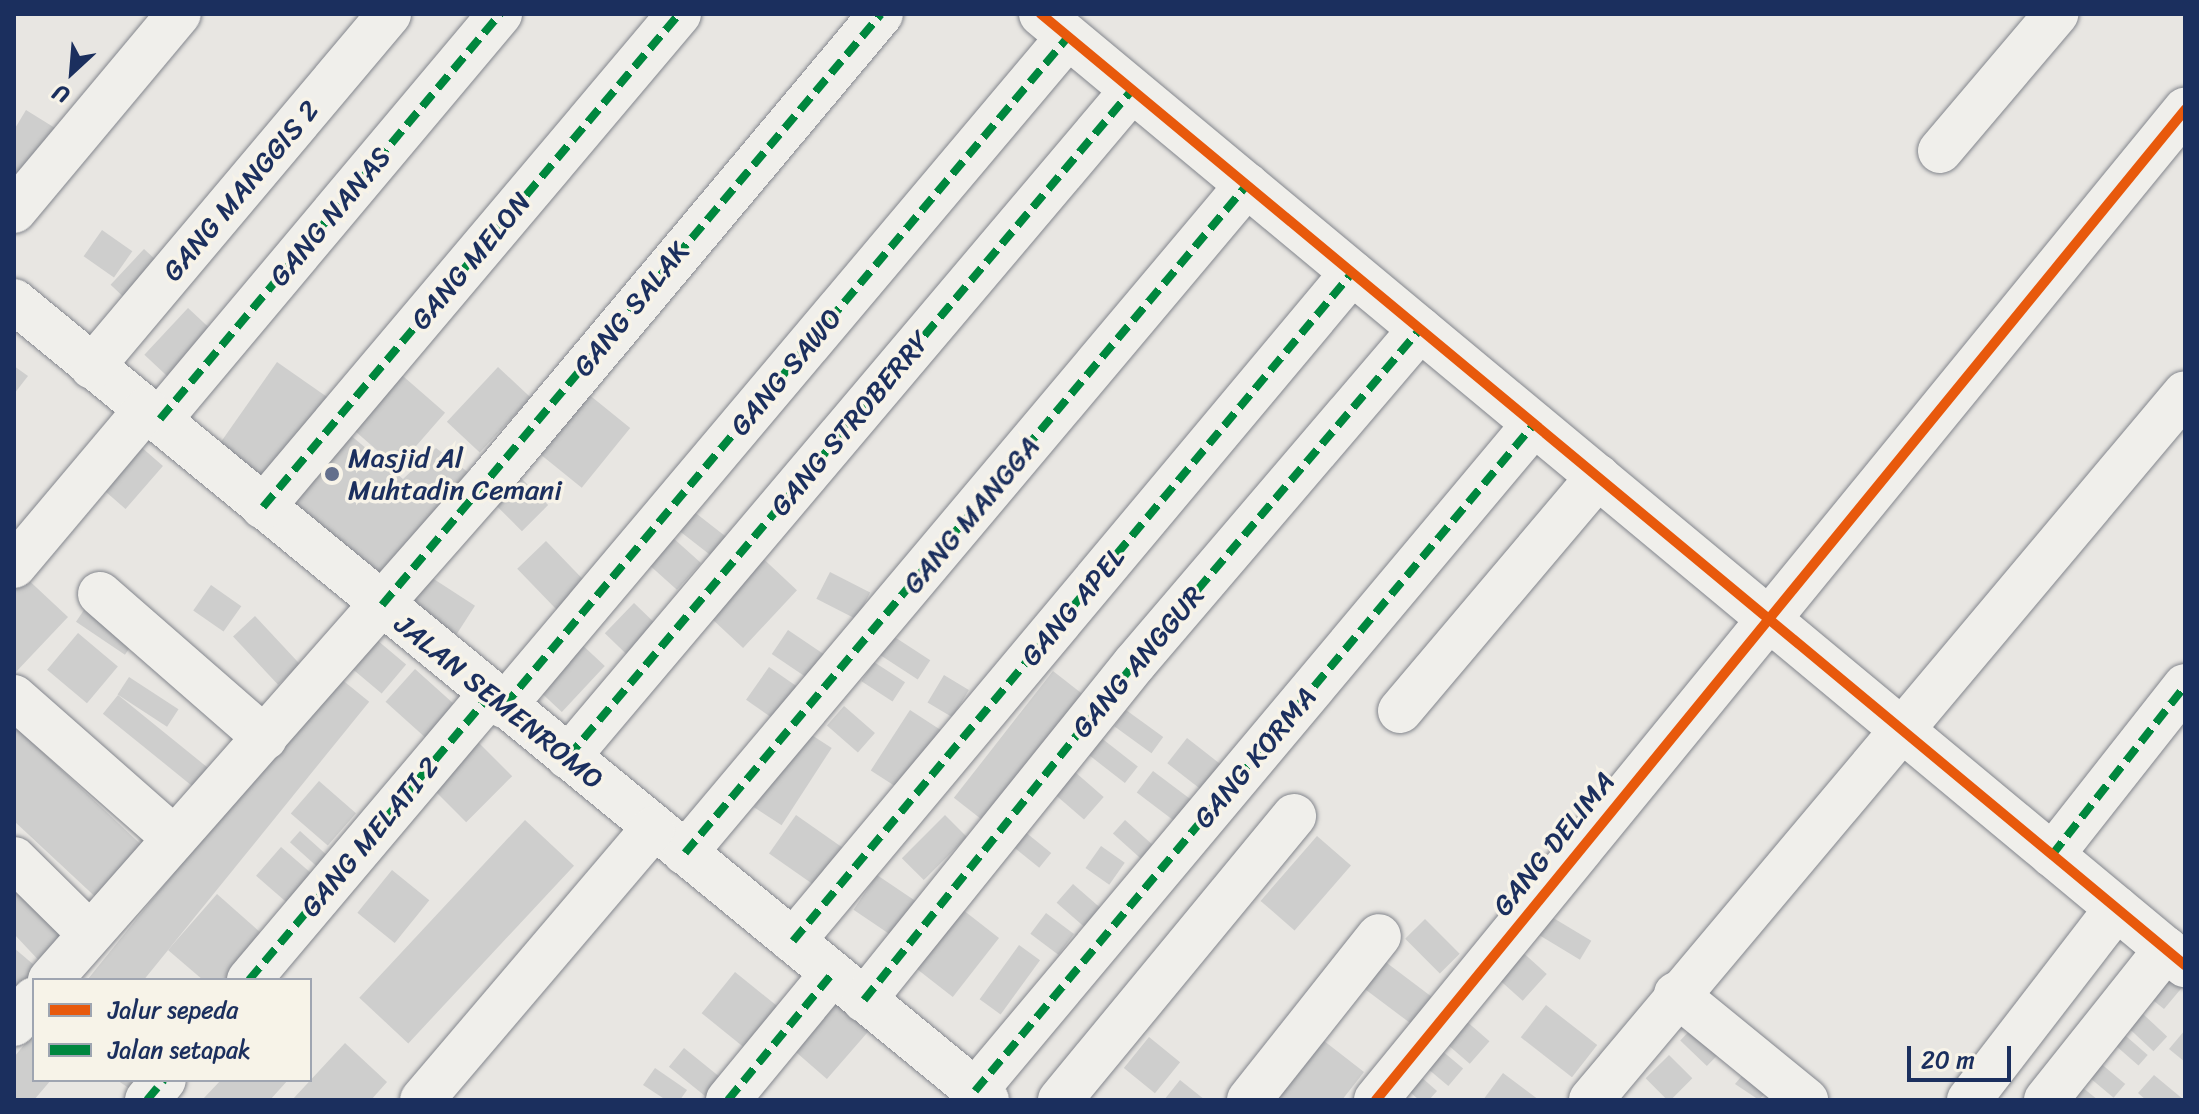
<!DOCTYPE html>
<style>
body{margin:0}
#map{position:relative;width:2199px;height:1114px;overflow:hidden;background:#e8e6e2;font-family:Sriracha,sans-serif}
div>[style]{position:absolute}
.building>*{inset:0;background:#cececd;transform-origin:0 0}
.roads{filter:drop-shadow(0 0 2px #83868d) drop-shadow(0 0 2px #83868d)}
.minor>*{height:44px;margin:-22px;padding:0 22px;transform-origin:22px;border-radius:22px;background:#f0efeb}
.quiet>*{height:8px;margin-top:-4px;transform-origin:0;background:repeating-linear-gradient(90deg,#00873e 0 16px,transparent 0 24px)}
.cycleway>*{height:10px;margin:-5px;padding:0 5px;transform-origin:5px;border-radius:5px;background:#e8590c}
.dots>*{width:22px;height:22px;translate:-50% -50%;box-sizing:border-box;border:4px solid #f7f3e8;border-radius:50%}
span{translate:-50% -50%;white-space:nowrap;text-align:center;line-height:1.15;-webkit-text-stroke:7px #f7f3e8;paint-order:stroke}
.street-label{font-size:28px;color:#1b2f5e}
.poi-label{font-size:28px;color:#1b2f5e}
.left{translate:0 -50%;text-align:left}
.frame{position:absolute;inset:0;border:16px solid #1b2f5e;pointer-events:none}
.legend{position:absolute;left:32px;top:978px;width:280px;height:104px;box-sizing:border-box;background:#f7f3e8;border:2px solid #9fa5b1;margin:0;padding:10px 14px;list-style:none;font-size:24px;color:#1b2f5e}
.legend li{display:flex;align-items:center;gap:16px;height:40px}
.legend b{width:40px;border:2px solid #9fa5b1}
.north{position:absolute;left:32px;top:32px;width:80px;height:80px;-webkit-text-stroke:6px #f7f3e8;paint-order:stroke;rotate:206deg;font-size:22px;font-weight:700;line-height:32px;text-align:center;color:#1b2f5e}
.north::after{content:'';display:block;margin:auto;width:28px;height:36px;background:#1b2f5e;clip-path:polygon(50% 0,100% 100%,50% 72%,0 100%)}
.scale{position:absolute;left:1907px;top:1046px;width:104px;height:36px;box-sizing:border-box;border:4px solid #1b2f5e;border-top:0;padding-left:10px;font-size:24px;line-height:28px;white-space:nowrap;color:#1b2f5e;-webkit-text-stroke:6px #f7f3e8;paint-order:stroke}
</style>
<div id="map">
<div class="building">
<i style="clip-path:polygon(26px 110px,55px 128px,14px 192px,14px 130px)"></i>
<i style="left:102px;top:230px;width:37px;height:32px;rotate:35deg"></i>
<i style="left:144px;top:249px;width:23px;height:49px;rotate:43deg"></i>
<i style="left:188px;top:308px;width:44px;height:64px;rotate:43deg"></i>
<i style="left:277px;top:362px;width:66px;height:103px;rotate:35deg"></i>
<i style="clip-path:polygon(14px 366px,28px 376px,14px 394px)"></i>
<i style="left:498px;top:367px;width:45px;height:75px;rotate:43deg"></i>
<i style="left:396px;top:370px;width:65px;height:73px;rotate:41deg"></i>
<i style="left:582px;top:389px;width:62px;height:77px;rotate:39deg"></i>
<i style="clip-path:polygon(349px 434px,403px 479px,436px 448px,481px 482px,391px 587px,288px 500px)"></i>
<i style="left:132px;top:439px;width:41px;height:57px;rotate:41deg"></i>
<i style="left:517px;top:474px;width:44px;height:37px;rotate:45deg"></i>
<i style="left:693px;top:511px;width:46px;height:24px;rotate:38deg"></i>
<i style="left:672px;top:537px;width:39px;height:36px;rotate:42deg"></i>
<i style="left:546px;top:541px;width:68px;height:40px;rotate:46deg"></i>
<i style="left:756px;top:552px;width:56px;height:79px;rotate:43deg"></i>
<i style="left:423px;top:572px;width:62px;height:38px;rotate:33deg"></i>
<i style="left:830px;top:572px;width:45px;height:30px;rotate:27deg"></i>
<i style="clip-path:polygon(22px 574px,68px 617px,14px 674px,14px 583px)"></i>
<i style="left:211px;top:585px;width:37px;height:31px;rotate:35deg"></i>
<i style="left:90px;top:601px;width:59px;height:25px;rotate:34deg"></i>
<i style="left:634px;top:603px;width:36px;height:42px;rotate:44deg"></i>
<i style="left:255px;top:616px;width:66px;height:30px;rotate:47deg"></i>
<i style="left:788px;top:630px;width:46px;height:29px;rotate:34deg"></i>
<i style="left:78px;top:633px;width:52px;height:48px;rotate:40deg"></i>
<i style="left:890px;top:634px;width:48px;height:23px;rotate:33deg"></i>
<i style="left:377px;top:640px;width:38px;height:38px;rotate:40deg"></i>
<i style="left:577px;top:640px;width:38px;height:63px;rotate:43deg"></i>
<i style="left:874px;top:662px;width:37px;height:23px;rotate:33deg"></i>
<i style="left:769px;top:667px;width:35px;height:40px;rotate:35deg"></i>
<i style="left:415px;top:669px;width:61px;height:44px;rotate:42deg"></i>
<i style="left:1053px;top:671px;width:56px;height:161px;rotate:38deg"></i>
<i style="left:335px;top:674px;width:44px;height:400px;rotate:39deg"></i>
<i style="left:944px;top:675px;width:29px;height:32px;rotate:31deg"></i>
<i style="left:129px;top:677px;width:59px;height:21px;rotate:33deg"></i>
<i style="left:118px;top:695px;width:116px;height:24px;rotate:39deg"></i>
<i style="left:844px;top:706px;width:41px;height:26px;rotate:41deg"></i>
<i style="left:910px;top:710px;width:43px;height:72px;rotate:33deg"></i>
<i style="left:1126px;top:710px;width:46px;height:20px;rotate:36deg"></i>
<i style="clip-path:polygon(14px 725px,151px 854px,103px 904px,14px 821px)"></i>
<i style="left:804px;top:730px;width:33px;height:92px;rotate:33deg"></i>
<i style="left:1100px;top:737px;width:48px;height:21px;rotate:38deg"></i>
<i style="left:474px;top:738px;width:54px;height:65px;rotate:45deg"></i>
<i style="left:1187px;top:738px;width:55px;height:32px;rotate:38deg"></i>
<i style="left:1153px;top:771px;width:50px;height:27px;rotate:37deg"></i>
<i style="left:1075px;top:772px;width:38px;height:30px;rotate:41deg"></i>
<i style="left:319px;top:781px;width:49px;height:43px;rotate:41deg"></i>
<i style="left:796px;top:815px;width:61px;height:47px;rotate:35deg"></i>
<i style="left:945px;top:815px;width:31px;height:61px;rotate:45deg"></i>
<i style="left:525px;top:820px;width:67px;height:243px;rotate:43deg"></i>
<i style="left:1125px;top:820px;width:40px;height:18px;rotate:42deg"></i>
<i style="left:300px;top:831px;width:39px;height:15px;rotate:42deg"></i>
<i style="left:1024px;top:831px;width:35px;height:19px;rotate:39deg"></i>
<i style="left:1317px;top:836px;width:45px;height:86px;rotate:41deg"></i>
<i style="left:1101px;top:846px;width:29px;height:27px;rotate:35deg"></i>
<i style="left:281px;top:847px;width:48px;height:38px;rotate:41deg"></i>
<i style="left:392px;top:870px;width:48px;height:55px;rotate:39deg"></i>
<i style="left:877px;top:875px;width:54px;height:42px;rotate:34deg"></i>
<i style="clip-path:polygon(14px 878px,72px 940px,44px 966px,14px 934px)"></i>
<i style="left:1073px;top:884px;width:43px;height:25px;rotate:41deg"></i>
<i style="clip-path:polygon(217px 894px,270px 941px,236px 980px,203px 980px,168px 950px)"></i>
<i style="left:958px;top:906px;width:52px;height:75px;rotate:38deg"></i>
<i style="left:1046px;top:913px;width:35px;height:26px;rotate:37deg"></i>
<i style="left:1545px;top:913px;width:54px;height:22px;rotate:31deg"></i>
<i style="left:1425px;top:919px;width:49px;height:28px;rotate:45deg"></i>
<i style="left:1019px;top:945px;width:26px;height:67px;rotate:36deg"></i>
<i style="clip-path:polygon(14px 948px,47px 976px,14px 1003px)"></i>
<i style="left:1520px;top:950px;width:36px;height:36px;rotate:42deg"></i>
<i style="left:1371px;top:951px;width:78px;height:34px;rotate:37deg"></i>
<i style="left:735px;top:972px;width:55px;height:53px;rotate:39deg"></i>
<i style="clip-path:polygon(2185px 972px,2185px 984px,2164px 1009px,2144px 993px)"></i>
<i style="left:843px;top:995px;width:43px;height:74px;rotate:41deg"></i>
<i style="left:1546px;top:1005px;width:65px;height:41px;rotate:38deg"></i>
<i style="left:1457px;top:1013px;width:43px;height:30px;rotate:41deg"></i>
<i style="left:2143px;top:1014px;width:33px;height:20px;rotate:43deg"></i>
<i style="left:1699px;top:1021px;width:37px;height:27px;rotate:44deg"></i>
<i style="clip-path:polygon(1310px 1030px,1364px 1072px,1342px 1100px,1255px 1100px)"></i>
<i style="left:2119px;top:1030px;width:38px;height:14px;rotate:41deg"></i>
<i style="clip-path:polygon(2185px 1030px,2185px 1062px,2169px 1049px)"></i>
<i style="clip-path:polygon(34px 1033px,34px 1080px,51px 1080px,34px 1100px,14px 1100px,14px 1057px)"></i>
<i style="left:1149px;top:1037px;width:40px;height:40px;rotate:39deg"></i>
<i style="clip-path:polygon(345px 1043px,387px 1082px,371px 1100px,292px 1100px)"></i>
<i style="left:1434px;top:1044px;width:38px;height:23px;rotate:40deg"></i>
<i style="left:684px;top:1048px;width:54px;height:24px;rotate:39deg"></i>
<i style="left:1669px;top:1055px;width:33px;height:33px;rotate:45deg"></i>
<i style="left:2093px;top:1057px;width:42px;height:18px;rotate:40deg"></i>
<i style="clip-path:polygon(1751px 1065px,1773px 1084px,1759px 1100px,1735px 1084px)"></i>
<i style="clip-path:polygon(655px 1068px,687px 1090px,680px 1100px,666px 1100px,643px 1085px)"></i>
<i style="clip-path:polygon(1412px 1069px,1437px 1091px,1429px 1100px,1419px 1100px,1400px 1083px)"></i>
<i style="clip-path:polygon(1503px 1073px,1539px 1100px,1483px 1100px)"></i>
<i style="clip-path:polygon(2154px 1075px,2184px 1100px,2146px 1100px,2138px 1093px)"></i>
<i style="clip-path:polygon(2072px 1079px,2098px 1100px,2064px 1100px)"></i>
<i style="clip-path:polygon(117px 1080px,136px 1080px,130px 1089px)"></i>
<i style="clip-path:polygon(221px 1080px,288px 1080px,270px 1100px,202px 1100px)"></i>
<i style="clip-path:polygon(1180px 1080px,1205px 1100px,1164px 1100px)"></i>
</div>
<div class="roads">
<div class="minor">
<i style="left:1041px;top:14px;width:1488px;rotate:39.74deg"></i>
<i style="left:1940px;top:151px;width:180px;rotate:-49.7deg"></i>
<i style="left:14px;top:211px;width:257px;rotate:-50.1deg"></i>
<i style="left:14px;top:301px;width:1259px;rotate:39.39deg"></i>
<i style="left:92px;top:367px;width:461px;rotate:-49.9deg"></i>
<i style="left:160px;top:419px;width:529px;rotate:-49.99deg"></i>
<i style="left:263px;top:507px;width:645px;rotate:-49.84deg"></i>
<i style="left:14px;top:566px;width:205px;rotate:-49.9deg"></i>
<i style="left:100px;top:594px;width:219px;rotate:41.1deg"></i>
<i style="left:14px;top:697px;width:213px;rotate:41.4deg"></i>
<i style="left:504px;top:706px;width:875px;rotate:-49.87deg"></i>
<i style="left:1400px;top:711px;width:307px;rotate:-49.8deg"></i>
<i style="left:568px;top:757px;width:873px;rotate:-49.78deg"></i>
<i style="left:685px;top:853px;width:873px;rotate:-49.93deg"></i>
<i style="left:2052px;top:855px;width:215px;rotate:-51.8deg"></i>
<i style="left:14px;top:859px;width:105px;rotate:44.6deg"></i>
<i style="left:793px;top:941px;width:871px;rotate:-50.08deg"></i>
<i style="left:50px;top:980px;width:662px;rotate:-48.61deg"></i>
<i style="left:488px;top:483px;width:612px;rotate:-50.04deg"></i>
<i style="left:249px;top:980px;width:375px;rotate:-49.8deg"></i>
<i style="left:1676px;top:994px;width:168px;rotate:39.2deg"></i>
<i style="left:864px;top:1000px;width:432px;rotate:-51.2deg"></i>
<i style="left:1135px;top:663px;width:439px;rotate:-49.5deg"></i>
<i style="left:14px;top:1024px;width:32px;rotate:-51deg"></i>
<i style="left:975px;top:1091px;width:870px;rotate:-50.03deg"></i>
<i style="left:147px;top:1100px;width:26px;rotate:-50deg"></i>
<i style="left:422px;top:1100px;width:356px;rotate:-49.6deg"></i>
<i style="left:728px;top:1100px;width:163px;rotate:-50.5deg"></i>
<i style="left:1060px;top:1100px;width:368px;rotate:-50.5deg"></i>
<i style="left:1249px;top:1100px;width:209px;rotate:-51.6deg"></i>
<i style="left:1376px;top:1100px;width:1279px;rotate:-50.75deg"></i>
<i style="left:1591px;top:1100px;width:923px;rotate:-49.96deg"></i>
<i style="left:1969px;top:1100px;width:242px;rotate:-52.4deg"></i>
<i style="left:2046px;top:1100px;width:193px;rotate:-51.5deg"></i>
</div>
</div>
<div class="quiet">
<i style="left:160px;top:419px;width:529px;rotate:-49.99deg"></i>
<i style="left:263px;top:507px;width:645px;rotate:-49.84deg"></i>
<i style="left:382px;top:605px;width:773px;rotate:-49.82deg"></i>
<i style="left:504px;top:706px;width:875px;rotate:-49.87deg"></i>
<i style="left:568px;top:757px;width:873px;rotate:-49.78deg"></i>
<i style="left:685px;top:853px;width:873px;rotate:-49.93deg"></i>
<i style="left:2052px;top:855px;width:215px;rotate:-51.8deg"></i>
<i style="left:793px;top:941px;width:871px;rotate:-50.08deg"></i>
<i style="left:249px;top:980px;width:375px;rotate:-49.8deg"></i>
<i style="left:864px;top:1000px;width:432px;rotate:-51.2deg"></i>
<i style="left:1135px;top:663px;width:439px;rotate:-49.5deg"></i>
<i style="left:975px;top:1091px;width:870px;rotate:-50.03deg"></i>
<i style="left:147px;top:1100px;width:26px;rotate:-50deg"></i>
<i style="left:728px;top:1100px;width:163px;rotate:-50.5deg"></i>
</div>
<div class="cycleway">
<i style="left:1041px;top:14px;width:1488px;rotate:39.74deg"></i>
<i style="left:1376px;top:1100px;width:1279px;rotate:-50.75deg"></i>
</div>
<div class="dots">
<i style="left:332px;top:474px;background:#636f8c"></i>
</div>
<div class="street-label">
<span style="left:241px;top:191px;rotate:-50deg">GANG MANGGIS 2</span>
<span style="left:330px;top:217px;rotate:-50deg">GANG NANAS</span>
<span style="left:471px;top:261px;rotate:-50deg">GANG MELON</span>
<span style="left:631px;top:309px;rotate:-51deg">GANG SALAK</span>
<span style="left:786px;top:372px;rotate:-50deg">GANG SAWO</span>
<span style="left:850px;top:424px;rotate:-50deg">GANG STROBERRY</span>
<span style="left:971px;top:515px;rotate:-50deg">GANG MANGGA</span>
<span style="left:1073px;top:607px;rotate:-50deg">GANG APEL</span>
<span style="left:1138px;top:662px;rotate:-50deg">GANG ANGGUR</span>
<span style="left:499px;top:702px;rotate:39deg">JALAN SEMENROMO</span>
<span style="left:1255px;top:758px;rotate:-50deg">GANG KORMA</span>
<span style="left:370px;top:837px;rotate:-50deg">GANG MELATI 2</span>
<span style="left:1554px;top:844px;rotate:-51deg">GANG DELIMA</span>
</div>
<div class="poi-label">
<span class="left" style="left:348px;top:474px">Masjid Al<br>Muhtadin Cemani</span>
</div>
<div class="frame"></div>
<ul class="legend">
<li><b style="height:10px;background:#e8590c"></b>Jalur sepeda</li>
<li><b style="height:10px;background:#00873e"></b>Jalan setapak</li>
</ul>
<div class="north">U</div>
<div class="scale">20 m</div>
</div>
